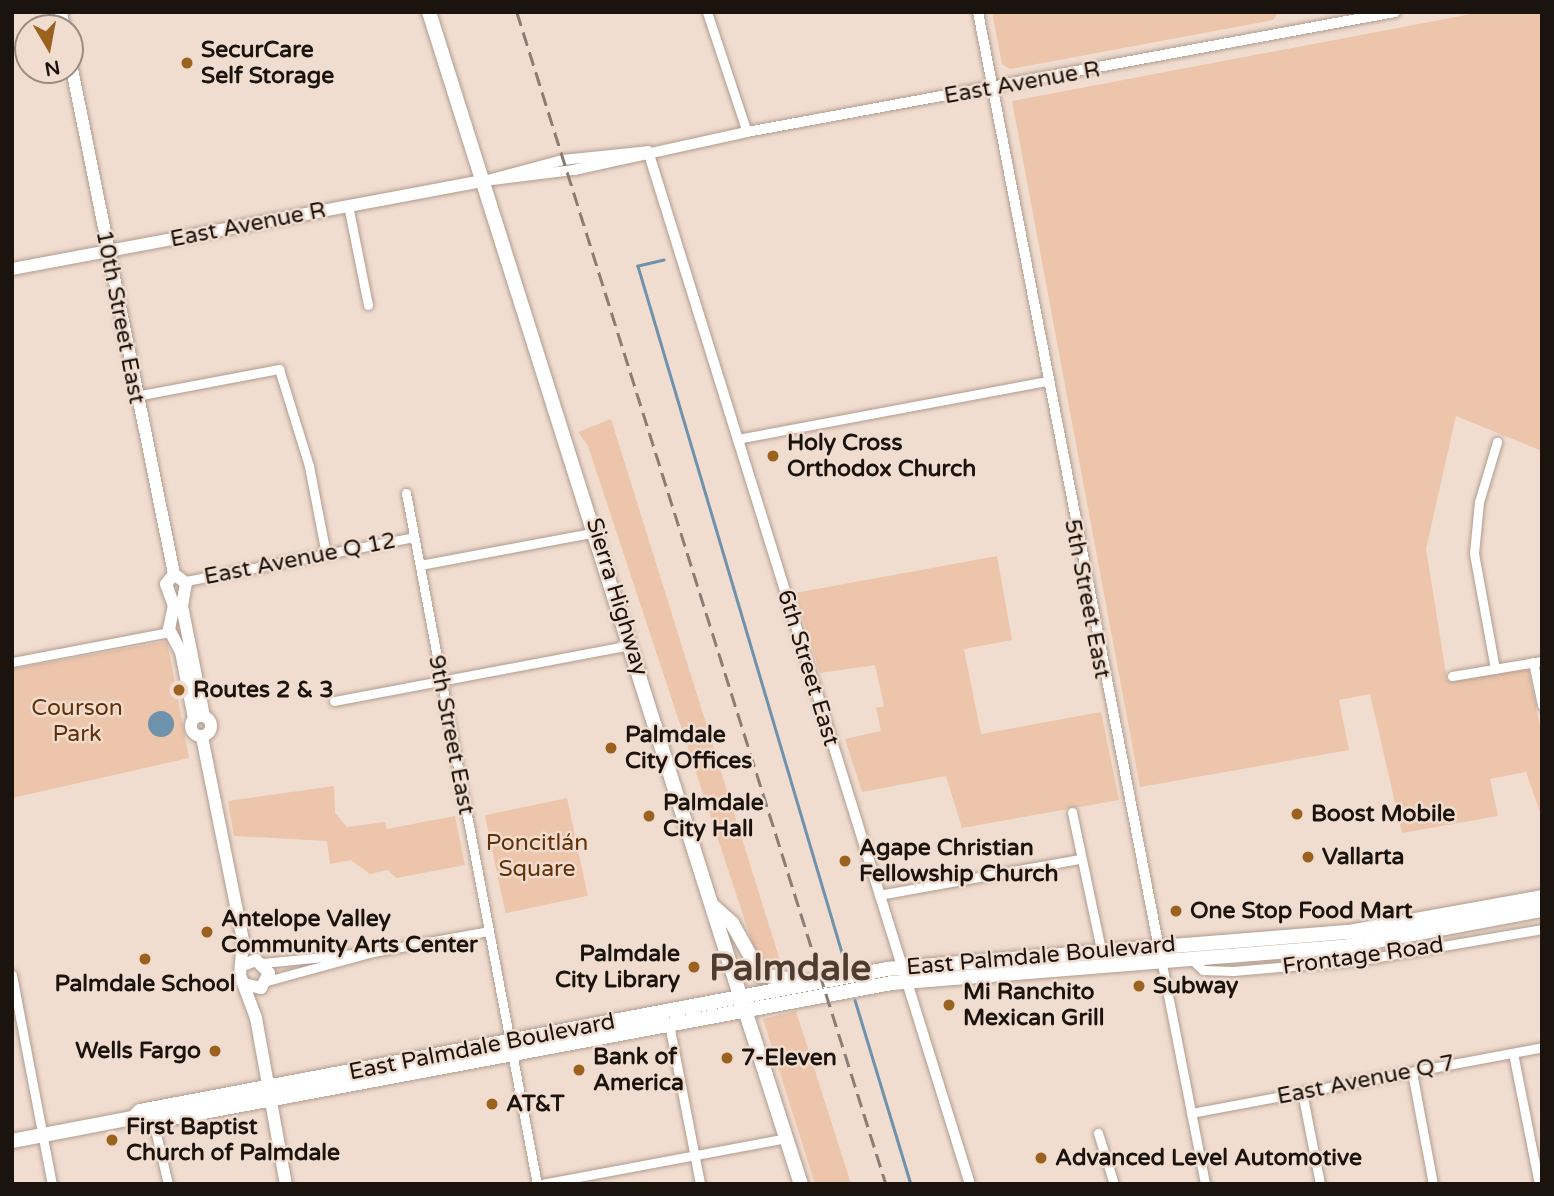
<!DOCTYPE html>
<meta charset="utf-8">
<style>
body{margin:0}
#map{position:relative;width:1554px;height:1196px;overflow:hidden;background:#f1ddcf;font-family:"Varela Round",sans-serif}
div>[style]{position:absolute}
.green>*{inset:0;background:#ecc5ab;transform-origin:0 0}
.water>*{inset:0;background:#6e91ac}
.round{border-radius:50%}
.stream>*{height:2.5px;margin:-1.25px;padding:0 1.25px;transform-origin:1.25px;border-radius:1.25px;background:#6e91ac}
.roads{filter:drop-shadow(0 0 2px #b09c90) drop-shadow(0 0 2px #b09c90)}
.minor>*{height:9px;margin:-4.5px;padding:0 4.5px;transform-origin:4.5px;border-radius:4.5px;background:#fff}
.tertiary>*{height:10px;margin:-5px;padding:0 5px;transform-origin:5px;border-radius:5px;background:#fff}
.secondary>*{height:12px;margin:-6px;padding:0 6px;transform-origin:6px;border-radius:6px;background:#fff}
.secondary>.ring{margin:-6px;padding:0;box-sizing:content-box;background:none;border:12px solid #fff;border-radius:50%}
.primary>*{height:14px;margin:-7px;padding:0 7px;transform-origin:7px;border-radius:7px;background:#fff}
.trunk>*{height:14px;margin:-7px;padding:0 7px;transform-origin:7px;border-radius:7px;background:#fff}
.rail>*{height:2.5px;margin-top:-1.25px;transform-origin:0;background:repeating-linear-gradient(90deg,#8b7d74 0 14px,transparent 0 21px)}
.dots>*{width:19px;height:19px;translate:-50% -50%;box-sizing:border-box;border:4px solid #f1ddcf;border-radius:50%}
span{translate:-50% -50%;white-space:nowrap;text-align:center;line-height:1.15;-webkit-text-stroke:5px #f1ddcf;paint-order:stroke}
.poi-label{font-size:23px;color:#1a130e;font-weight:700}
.left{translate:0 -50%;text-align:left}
.right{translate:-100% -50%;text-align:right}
.street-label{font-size:23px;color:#1a130e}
.park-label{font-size:23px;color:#613006}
.town-label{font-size:37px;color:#4c3c31;font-weight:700}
.frame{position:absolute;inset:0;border:14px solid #1a130e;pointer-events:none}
.north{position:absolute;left:14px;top:14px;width:70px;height:70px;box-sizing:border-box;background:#f1ddcf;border:2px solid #9b8c82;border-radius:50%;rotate:170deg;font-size:19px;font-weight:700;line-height:28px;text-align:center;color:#1a130e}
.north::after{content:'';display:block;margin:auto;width:24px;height:32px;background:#9b621f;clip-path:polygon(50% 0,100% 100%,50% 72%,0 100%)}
</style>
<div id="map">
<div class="green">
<i style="clip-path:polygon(992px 12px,1277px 12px,1277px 14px,1273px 20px,1010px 69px,1002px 64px)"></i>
<i style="clip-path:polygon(1482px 12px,1542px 12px,1542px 451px,1456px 416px,1426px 549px,1447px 680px,1528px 668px,1542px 736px,1542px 818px,1526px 772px,1490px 779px,1498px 816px,1402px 833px,1370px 694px,1339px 700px,1349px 750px,1140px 787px,1012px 101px)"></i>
<i style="clip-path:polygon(611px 419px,783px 970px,759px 963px,588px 446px,578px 432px)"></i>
<i style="clip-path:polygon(997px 556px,1012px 640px,964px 649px,981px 734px,1101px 712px,1119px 800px,962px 828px,946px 776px,862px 792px,845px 739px,881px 731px,876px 708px,884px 706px,875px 665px,820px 673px,795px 593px)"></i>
<i style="clip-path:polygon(167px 641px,189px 758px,12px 798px,12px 669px)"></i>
<i style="clip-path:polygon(334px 786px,335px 813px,347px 827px,385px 822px,387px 829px,455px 816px,465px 865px,396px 878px,388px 870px,370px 874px,351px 860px,330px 864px,327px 841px,234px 836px,228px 801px)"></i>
<i style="left:567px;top:798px;width:100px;height:84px;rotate:78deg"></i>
<i style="clip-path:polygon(796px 1011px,851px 1184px,815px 1184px,798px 1130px,763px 1019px)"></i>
</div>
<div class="water">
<i class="round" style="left:148px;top:711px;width:26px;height:26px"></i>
</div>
<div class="stream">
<i style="left:664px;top:260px;width:27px;rotate:167deg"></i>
<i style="left:638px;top:266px;width:730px;rotate:73.45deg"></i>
<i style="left:855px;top:1000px;width:192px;rotate:73.1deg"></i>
</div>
<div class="roads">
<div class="minor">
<i style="left:707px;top:12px;width:126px;rotate:71.6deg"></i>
<i style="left:348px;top:205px;width:102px;rotate:78.7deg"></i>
<i style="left:136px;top:396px;width:146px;rotate:-10.7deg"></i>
<i style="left:279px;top:369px;width:102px;rotate:72.8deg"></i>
<i style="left:309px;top:466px;width:90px;rotate:79.1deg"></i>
<i style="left:737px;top:439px;width:314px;rotate:-10.6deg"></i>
<i style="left:406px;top:493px;width:703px;rotate:79.27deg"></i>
<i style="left:420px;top:565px;width:179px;rotate:-10.6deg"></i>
<i style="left:186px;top:581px;width:232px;rotate:-10.9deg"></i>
<i style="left:12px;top:662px;width:161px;rotate:-10.8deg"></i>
<i style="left:1533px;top:662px;width:44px;rotate:78.2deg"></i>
<i style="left:1495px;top:669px;width:118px;rotate:-100.3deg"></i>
<i style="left:1474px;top:553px;width:51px;rotate:-84.4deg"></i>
<i style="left:1479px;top:502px;width:63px;rotate:-73.3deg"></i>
<i style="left:1452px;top:676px;width:91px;rotate:-9.5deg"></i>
<i style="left:334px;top:701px;width:302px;rotate:-10.7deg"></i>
<i style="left:1072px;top:812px;width:141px;rotate:78.1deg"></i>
<i style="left:879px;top:895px;width:204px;rotate:-10.2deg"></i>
<i style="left:1189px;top:957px;width:19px;rotate:43deg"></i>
<i style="left:1203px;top:970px;width:30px;rotate:2deg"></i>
<i style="left:1233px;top:971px;width:128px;rotate:-4.9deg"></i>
<i style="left:1361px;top:960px;width:184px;rotate:-9.7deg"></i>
<i style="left:1161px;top:959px;width:229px;rotate:78.9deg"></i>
<i style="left:263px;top:963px;width:111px;rotate:-5.7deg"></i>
<i style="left:12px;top:975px;width:213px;rotate:79.2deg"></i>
<i style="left:267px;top:981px;width:110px;rotate:-15.3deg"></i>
<i style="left:373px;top:952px;width:117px;rotate:-10.3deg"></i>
<i style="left:669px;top:1024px;width:163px;rotate:79deg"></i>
<i style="left:1513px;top:1053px;width:134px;rotate:78.8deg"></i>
<i style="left:1412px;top:1072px;width:114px;rotate:79.4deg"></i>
<i style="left:1302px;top:1092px;width:94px;rotate:78.9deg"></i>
<i style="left:1191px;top:1113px;width:357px;rotate:-10.6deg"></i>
<i style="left:153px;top:1121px;width:65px;rotate:76.6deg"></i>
<i style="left:1098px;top:1133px;width:53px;rotate:72.6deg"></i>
<i style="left:541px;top:1184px;width:249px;rotate:-10.6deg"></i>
</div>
<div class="tertiary">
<i style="left:978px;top:12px;width:959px;rotate:79.06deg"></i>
<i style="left:648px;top:151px;width:1082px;rotate:72.69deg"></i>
<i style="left:484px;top:181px;width:91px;rotate:-7deg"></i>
<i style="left:574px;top:170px;width:177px;rotate:-12.4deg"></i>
<i style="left:747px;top:132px;width:659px;rotate:-10.49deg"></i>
<i style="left:484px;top:181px;width:82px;rotate:-14.9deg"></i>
<i style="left:563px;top:160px;width:85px;rotate:-6deg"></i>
</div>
<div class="secondary">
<i style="left:61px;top:12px;width:16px;rotate:79deg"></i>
<i style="left:70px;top:59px;width:525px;rotate:78.58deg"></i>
<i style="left:12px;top:269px;width:480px;rotate:-10.6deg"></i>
<i class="ring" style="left:191px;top:716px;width:8px;height:8px"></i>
<i style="left:194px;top:718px;width:67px;rotate:-101.1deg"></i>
<i style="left:181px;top:652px;width:26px;rotate:-118deg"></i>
<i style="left:169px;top:629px;width:24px;rotate:-78deg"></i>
<i style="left:174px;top:606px;width:23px;rotate:-110deg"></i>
<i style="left:166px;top:584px;width:13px;rotate:-51deg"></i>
<i style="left:174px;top:574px;width:15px;rotate:37deg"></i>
<i style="left:186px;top:583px;width:23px;rotate:100deg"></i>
<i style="left:182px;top:606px;width:112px;rotate:78.7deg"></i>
<i style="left:202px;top:737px;width:207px;rotate:78.6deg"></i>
<i style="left:243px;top:940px;width:35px;rotate:95deg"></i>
<i style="left:240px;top:975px;width:46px;rotate:69.6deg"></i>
<i style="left:256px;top:1018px;width:169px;rotate:79.8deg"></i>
<i style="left:243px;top:965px;width:14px;rotate:-21deg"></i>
<i style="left:256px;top:960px;width:18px;rotate:45deg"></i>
<i style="left:269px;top:973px;width:17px;rotate:118deg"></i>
<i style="left:261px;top:988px;width:17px;rotate:-167deg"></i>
</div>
<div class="primary">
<i style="left:745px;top:1010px;width:183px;rotate:72.2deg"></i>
</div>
<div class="trunk">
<i style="left:429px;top:12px;width:1041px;rotate:72.45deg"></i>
<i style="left:714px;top:907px;width:24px;rotate:42deg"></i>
<i style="left:732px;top:923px;width:60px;rotate:60.9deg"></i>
<i style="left:761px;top:975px;width:53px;rotate:8.7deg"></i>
<i style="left:133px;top:1118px;width:10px;rotate:-45deg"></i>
<i style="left:140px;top:1111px;width:760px;rotate:-10.76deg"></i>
<i style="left:887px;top:969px;width:470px;rotate:-4.6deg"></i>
<i style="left:1355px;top:931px;width:190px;rotate:-10.3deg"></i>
<i style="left:12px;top:1141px;width:123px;rotate:-10.8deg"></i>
<i style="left:133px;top:1118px;width:13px;rotate:23deg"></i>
<i style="left:145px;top:1123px;width:760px;rotate:-10.62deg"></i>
<i style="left:892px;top:983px;width:458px;rotate:-4.6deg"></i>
<i style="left:1349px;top:946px;width:196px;rotate:-10.6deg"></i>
</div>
</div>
<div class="rail">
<i style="left:517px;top:12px;width:1229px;rotate:72.52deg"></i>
</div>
<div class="dots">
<i style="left:187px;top:63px;background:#9b621f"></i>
<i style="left:773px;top:456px;background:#9b621f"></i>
<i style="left:179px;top:690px;background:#9b621f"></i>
<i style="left:611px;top:748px;background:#9b621f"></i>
<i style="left:1297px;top:814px;background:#9b621f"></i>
<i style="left:649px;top:816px;background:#9b621f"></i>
<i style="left:1308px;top:857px;background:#9b621f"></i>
<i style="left:845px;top:861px;background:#9b621f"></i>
<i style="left:1176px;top:911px;background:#9b621f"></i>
<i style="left:207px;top:932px;background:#9b621f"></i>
<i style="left:145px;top:959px;background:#9b621f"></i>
<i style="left:694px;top:967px;background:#9b621f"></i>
<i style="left:1139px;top:986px;background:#9b621f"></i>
<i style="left:949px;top:1005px;background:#9b621f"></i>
<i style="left:215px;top:1051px;background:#9b621f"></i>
<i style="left:727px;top:1058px;background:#9b621f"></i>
<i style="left:579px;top:1070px;background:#9b621f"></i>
<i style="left:492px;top:1104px;background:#9b621f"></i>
<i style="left:112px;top:1140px;background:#9b621f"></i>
<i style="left:1041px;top:1158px;background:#9b621f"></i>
</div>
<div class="poi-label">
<span class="left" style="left:201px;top:63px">SecurCare<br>Self Storage</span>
<span class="left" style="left:787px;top:456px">Holy Cross<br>Orthodox Church</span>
<span class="left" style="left:193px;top:690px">Routes 2 &amp; 3</span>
<span class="left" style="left:625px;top:748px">Palmdale<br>City Offices</span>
<span class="left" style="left:663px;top:816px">Palmdale<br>City Hall</span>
<span class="left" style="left:1311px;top:814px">Boost Mobile</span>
<span class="left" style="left:859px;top:861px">Agape Christian<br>Fellowship Church</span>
<span class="left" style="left:1322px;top:857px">Vallarta</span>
<span class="left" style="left:1190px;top:911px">One Stop Food Mart</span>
<span class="left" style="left:221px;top:932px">Antelope Valley<br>Community Arts Center</span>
<span class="right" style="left:680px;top:967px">Palmdale<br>City Library</span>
<span style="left:145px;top:984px">Palmdale School</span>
<span class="left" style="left:1153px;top:986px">Subway</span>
<span class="left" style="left:963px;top:1005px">Mi Ranchito<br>Mexican Grill</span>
<span class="right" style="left:201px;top:1051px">Wells Fargo</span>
<span class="left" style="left:593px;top:1070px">Bank of<br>America</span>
<span class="left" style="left:741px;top:1058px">7-Eleven</span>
<span class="left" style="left:506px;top:1104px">AT&amp;T</span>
<span class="left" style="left:126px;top:1140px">First Baptist<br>Church of Palmdale</span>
<span class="left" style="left:1055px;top:1158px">Advanced Level Automotive</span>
</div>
<div class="street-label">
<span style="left:1022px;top:83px;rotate:-10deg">East Avenue R</span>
<span style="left:248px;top:225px;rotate:-11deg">East Avenue R</span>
<span style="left:120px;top:317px;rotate:79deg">10th Street East</span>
<span style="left:300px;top:559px;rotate:-11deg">East Avenue Q 12</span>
<span style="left:617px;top:597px;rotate:73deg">Sierra Highway</span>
<span style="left:1087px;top:599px;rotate:79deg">5th Street East</span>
<span style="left:808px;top:668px;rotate:73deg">6th Street East</span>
<span style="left:451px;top:735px;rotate:79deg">9th Street East</span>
<span style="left:1041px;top:956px;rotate:-5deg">East Palmdale Boulevard</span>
<span style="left:1363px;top:956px;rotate:-8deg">Frontage Road</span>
<span style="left:482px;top:1047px;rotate:-11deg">East Palmdale Boulevard</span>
<span style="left:1366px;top:1080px;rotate:-11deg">East Avenue Q 7</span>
</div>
<div class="park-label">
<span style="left:77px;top:721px">Courson<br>Park</span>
<span style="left:537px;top:856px">Poncitlán<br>Square</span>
</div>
<div class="town-label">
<span style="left:790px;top:969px">Palmdale</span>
</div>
<div class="frame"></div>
<div class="north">N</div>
</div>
